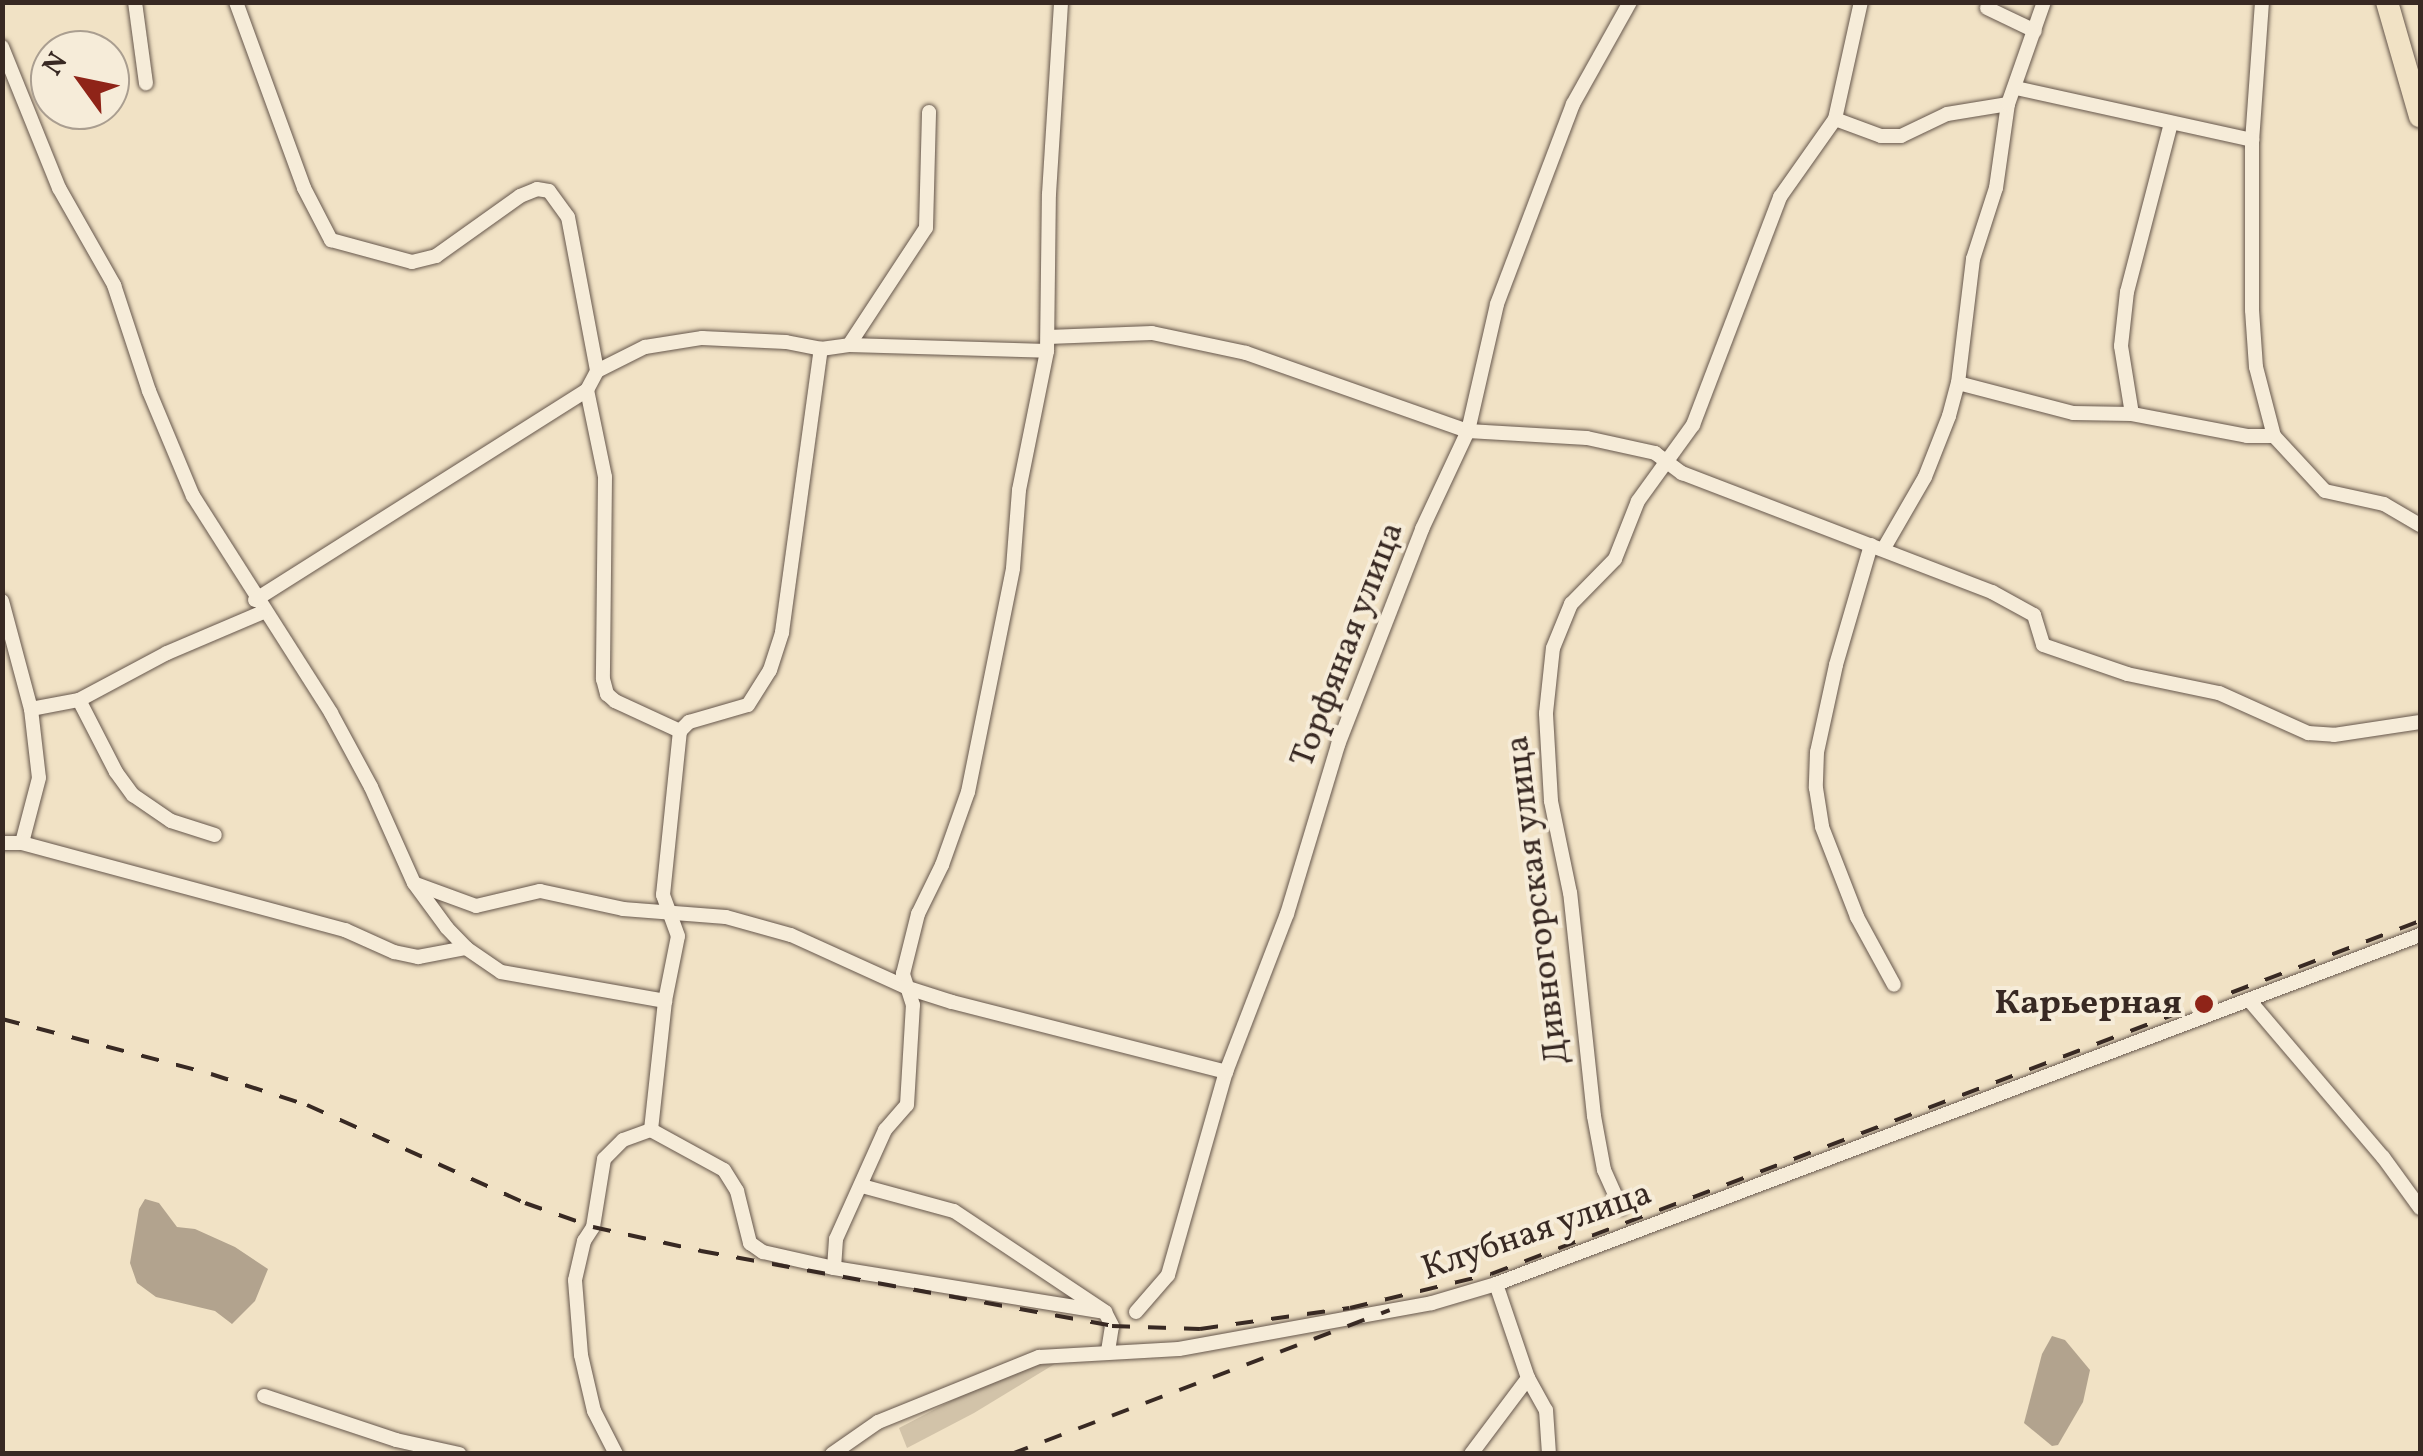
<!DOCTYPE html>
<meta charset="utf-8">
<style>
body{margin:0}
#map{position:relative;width:2423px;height:1456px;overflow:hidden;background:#f1e2c5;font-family:Vollkorn,serif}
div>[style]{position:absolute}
.green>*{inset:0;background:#d2c3a9}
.water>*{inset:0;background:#b2a38e}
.roads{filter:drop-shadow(0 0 2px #66574c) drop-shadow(0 0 2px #66574c)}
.minor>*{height:14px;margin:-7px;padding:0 7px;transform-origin:7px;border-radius:7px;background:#f6ecd9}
.primary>*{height:22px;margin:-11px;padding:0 11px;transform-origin:11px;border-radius:11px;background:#f1e2c5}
.rail>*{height:4px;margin-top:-2px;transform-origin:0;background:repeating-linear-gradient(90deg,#382923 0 18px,transparent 0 36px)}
.dots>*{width:28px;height:28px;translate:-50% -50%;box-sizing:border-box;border:5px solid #f6ecd9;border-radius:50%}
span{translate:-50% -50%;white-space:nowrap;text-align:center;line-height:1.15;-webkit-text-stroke:8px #f6ecd9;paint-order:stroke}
.street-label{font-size:35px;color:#382923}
.poi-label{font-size:35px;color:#382923;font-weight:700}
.right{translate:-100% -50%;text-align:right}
.frame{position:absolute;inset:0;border:5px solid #382923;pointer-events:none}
.north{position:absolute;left:30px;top:30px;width:100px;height:100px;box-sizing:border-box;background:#f6ecd9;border:2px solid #aa9e90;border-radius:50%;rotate:303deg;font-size:28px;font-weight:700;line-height:40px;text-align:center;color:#382923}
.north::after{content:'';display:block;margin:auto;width:35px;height:45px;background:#8f2418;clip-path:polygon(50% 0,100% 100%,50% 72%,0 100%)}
</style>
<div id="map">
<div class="green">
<i style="clip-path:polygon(1058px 1362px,974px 1413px,907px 1448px,899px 1428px,970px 1391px,1032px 1366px)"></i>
</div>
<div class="water">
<i style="clip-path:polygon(145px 1199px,159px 1203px,177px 1227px,195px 1229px,235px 1247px,268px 1269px,255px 1301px,232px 1324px,215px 1311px,156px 1297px,137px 1283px,130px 1263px,139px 1209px)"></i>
<i style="clip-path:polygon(2052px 1336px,2065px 1340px,2090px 1370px,2083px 1402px,2058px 1445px,2052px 1446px,2024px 1423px,2042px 1354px)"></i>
</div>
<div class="roads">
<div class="minor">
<i style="left:135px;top:2px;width:82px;rotate:82.3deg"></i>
<i style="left:236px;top:2px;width:198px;rotate:69.9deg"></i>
<i style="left:304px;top:188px;width:59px;rotate:62.6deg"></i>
<i style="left:331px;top:240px;width:84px;rotate:15.2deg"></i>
<i style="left:412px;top:262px;width:25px;rotate:-14deg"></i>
<i style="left:436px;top:256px;width:103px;rotate:-35.5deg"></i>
<i style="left:520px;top:196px;width:18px;rotate:-22deg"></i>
<i style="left:537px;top:189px;width:12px;rotate:9deg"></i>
<i style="left:549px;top:191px;width:32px;rotate:54deg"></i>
<i style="left:568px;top:217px;width:157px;rotate:79.3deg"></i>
<i style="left:2262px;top:2px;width:138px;rotate:94.1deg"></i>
<i style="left:2252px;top:140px;width:170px;rotate:90deg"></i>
<i style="left:2252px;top:310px;width:57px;rotate:86deg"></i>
<i style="left:2256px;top:367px;width:71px;rotate:75.4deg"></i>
<i style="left:2274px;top:436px;width:75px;rotate:47.2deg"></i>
<i style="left:2325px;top:491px;width:60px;rotate:12.4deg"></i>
<i style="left:2384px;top:504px;width:42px;rotate:30.3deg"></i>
<i style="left:1987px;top:8px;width:53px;rotate:25.6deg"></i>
<i style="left:2px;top:47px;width:152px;rotate:68deg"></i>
<i style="left:59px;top:188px;width:112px;rotate:60.4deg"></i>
<i style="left:114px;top:285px;width:112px;rotate:71.7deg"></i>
<i style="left:149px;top:391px;width:114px;rotate:67.3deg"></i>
<i style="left:193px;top:496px;width:257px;rotate:57.5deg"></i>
<i style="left:331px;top:713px;width:84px;rotate:61.6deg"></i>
<i style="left:371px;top:787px;width:105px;rotate:65.9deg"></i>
<i style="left:414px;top:883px;width:56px;rotate:53.7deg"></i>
<i style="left:447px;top:928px;width:28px;rotate:46deg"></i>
<i style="left:466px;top:948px;width:42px;rotate:34.4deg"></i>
<i style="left:501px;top:972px;width:167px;rotate:10deg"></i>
<i style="left:665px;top:1001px;width:130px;rotate:96.2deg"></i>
<i style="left:651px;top:1130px;width:83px;rotate:28.7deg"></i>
<i style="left:724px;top:1170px;width:25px;rotate:58deg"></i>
<i style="left:737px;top:1191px;width:54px;rotate:76deg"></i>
<i style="left:750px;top:1243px;width:16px;rotate:35deg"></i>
<i style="left:763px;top:1252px;width:73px;rotate:12.7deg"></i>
<i style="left:834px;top:1268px;width:275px;rotate:9.2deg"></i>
<i style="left:1105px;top:1312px;width:16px;rotate:63deg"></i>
<i style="left:1112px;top:1326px;width:25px;rotate:99deg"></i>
<i style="left:2016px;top:88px;width:242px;rotate:12.4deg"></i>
<i style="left:1835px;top:119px;width:49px;rotate:20.3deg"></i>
<i style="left:1881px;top:136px;width:20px"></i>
<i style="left:1901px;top:136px;width:51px;rotate:-25.6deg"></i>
<i style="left:1947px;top:114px;width:62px;rotate:-9.3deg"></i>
<i style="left:1048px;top:337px;width:104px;rotate:-2.2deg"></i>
<i style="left:1152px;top:333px;width:96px;rotate:12deg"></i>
<i style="left:1246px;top:353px;width:235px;rotate:19.4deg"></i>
<i style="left:1468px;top:431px;width:119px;rotate:3.4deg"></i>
<i style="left:1587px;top:438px;width:70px;rotate:12.4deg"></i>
<i style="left:1655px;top:453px;width:34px;rotate:37deg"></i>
<i style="left:1682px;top:473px;width:332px;rotate:21deg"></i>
<i style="left:1992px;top:592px;width:48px;rotate:28.7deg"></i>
<i style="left:2034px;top:615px;width:31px;rotate:73deg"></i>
<i style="left:2043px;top:645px;width:89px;rotate:19deg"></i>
<i style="left:2127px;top:674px;width:94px;rotate:11.7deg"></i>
<i style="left:2219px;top:693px;width:98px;rotate:24.2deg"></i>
<i style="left:2308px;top:733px;width:26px;rotate:4deg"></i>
<i style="left:2334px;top:735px;width:87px;rotate:-8.6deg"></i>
<i style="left:849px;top:345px;width:140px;rotate:-56.7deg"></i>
<i style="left:926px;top:228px;width:116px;rotate:-88.5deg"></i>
<i style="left:1958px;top:383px;width:119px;rotate:14.6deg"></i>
<i style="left:2073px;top:413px;width:59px;rotate:1deg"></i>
<i style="left:2132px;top:414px;width:117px;rotate:10.8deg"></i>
<i style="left:2247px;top:436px;width:27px"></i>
<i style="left:587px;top:390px;width:89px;rotate:78.3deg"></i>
<i style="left:605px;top:477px;width:202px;rotate:90.6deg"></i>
<i style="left:603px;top:679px;width:16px;rotate:75deg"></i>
<i style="left:607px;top:694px;width:11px;rotate:41deg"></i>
<i style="left:615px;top:701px;width:72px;rotate:24.8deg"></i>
<i style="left:2132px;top:414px;width:69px;rotate:-99.2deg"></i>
<i style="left:2121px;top:346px;width:54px;rotate:-83.7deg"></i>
<i style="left:2127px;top:292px;width:175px;rotate:-75.4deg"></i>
<i style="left:1871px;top:545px;width:125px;rotate:106.3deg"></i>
<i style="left:1836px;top:665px;width:89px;rotate:102.3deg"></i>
<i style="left:1817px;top:752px;width:36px;rotate:92deg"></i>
<i style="left:1816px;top:788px;width:39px;rotate:81deg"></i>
<i style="left:1822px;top:827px;width:97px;rotate:68.7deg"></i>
<i style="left:1857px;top:917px;width:77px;rotate:61.4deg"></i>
<i style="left:1884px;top:548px;width:82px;rotate:-60deg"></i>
<i style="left:1925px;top:477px;width:66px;rotate:-68.5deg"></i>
<i style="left:1949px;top:416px;width:34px;rotate:-75deg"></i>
<i style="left:1958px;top:383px;width:125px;rotate:-83.1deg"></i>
<i style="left:1973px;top:259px;width:75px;rotate:-72.1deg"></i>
<i style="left:1996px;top:188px;width:85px;rotate:-81.9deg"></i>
<i style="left:2008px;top:104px;width:108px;rotate:-70.6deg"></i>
<i style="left:255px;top:600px;width:393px;rotate:-32.3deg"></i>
<i style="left:587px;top:390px;width:21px;rotate:-62deg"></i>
<i style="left:597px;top:371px;width:54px;rotate:-26.6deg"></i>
<i style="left:645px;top:347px;width:58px;rotate:-9deg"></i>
<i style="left:702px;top:338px;width:84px;rotate:2.7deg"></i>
<i style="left:786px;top:342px;width:36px;rotate:11deg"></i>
<i style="left:821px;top:349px;width:28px;rotate:-8deg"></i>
<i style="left:849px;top:345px;width:198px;rotate:1.7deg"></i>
<i style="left:2px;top:601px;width:112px;rotate:75deg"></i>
<i style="left:31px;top:709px;width:69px;rotate:83.4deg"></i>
<i style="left:39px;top:778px;width:67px;rotate:104.7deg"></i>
<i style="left:22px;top:843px;width:335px;rotate:15.1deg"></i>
<i style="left:345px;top:930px;width:54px;rotate:24.2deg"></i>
<i style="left:394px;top:952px;width:25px;rotate:12deg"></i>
<i style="left:418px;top:957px;width:49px;rotate:-10.6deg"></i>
<i style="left:79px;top:700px;width:81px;rotate:62.8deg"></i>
<i style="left:116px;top:772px;width:29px;rotate:54deg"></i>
<i style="left:133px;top:795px;width:46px;rotate:34.4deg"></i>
<i style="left:171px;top:821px;width:46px;rotate:17.7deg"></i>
<i style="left:31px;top:709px;width:49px;rotate:-10.6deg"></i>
<i style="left:79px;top:700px;width:100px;rotate:-28.1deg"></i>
<i style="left:167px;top:653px;width:104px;rotate:-23.1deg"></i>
<i style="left:2px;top:843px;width:20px"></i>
<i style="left:416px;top:884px;width:64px;rotate:20.1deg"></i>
<i style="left:476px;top:906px;width:66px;rotate:-13.2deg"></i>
<i style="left:540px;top:891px;width:85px;rotate:12.2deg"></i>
<i style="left:623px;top:909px;width:103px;rotate:4.4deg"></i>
<i style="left:726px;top:917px;width:67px;rotate:15.5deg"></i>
<i style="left:791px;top:935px;width:128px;rotate:24.4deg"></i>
<i style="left:908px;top:988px;width:46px;rotate:17.7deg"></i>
<i style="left:952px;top:1002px;width:283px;rotate:14.3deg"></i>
<i style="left:665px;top:1001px;width:66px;rotate:-78.7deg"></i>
<i style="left:678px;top:936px;width:44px;rotate:-110.1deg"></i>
<i style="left:663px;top:895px;width:165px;rotate:-84.1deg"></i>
<i style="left:680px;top:731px;width:13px;rotate:-45deg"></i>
<i style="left:689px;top:722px;width:61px;rotate:-16.1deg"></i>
<i style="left:748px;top:705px;width:41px;rotate:-57.8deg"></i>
<i style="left:770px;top:670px;width:40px;rotate:-72deg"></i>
<i style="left:782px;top:632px;width:286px;rotate:-82.2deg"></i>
<i style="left:2250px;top:1001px;width:205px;rotate:49.6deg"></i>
<i style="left:2383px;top:1157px;width:63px;rotate:54deg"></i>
<i style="left:862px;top:1186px;width:95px;rotate:15.2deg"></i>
<i style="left:954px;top:1211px;width:180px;rotate:33.7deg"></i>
<i style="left:1621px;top:1208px;width:42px;rotate:-114.1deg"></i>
<i style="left:1604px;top:1170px;width:55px;rotate:-100.5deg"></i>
<i style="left:1594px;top:1116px;width:224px;rotate:-96.1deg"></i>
<i style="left:1570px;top:893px;width:94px;rotate:-101.7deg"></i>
<i style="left:1551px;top:801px;width:88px;rotate:-93.3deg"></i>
<i style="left:1546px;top:713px;width:65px;rotate:-83.9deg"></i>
<i style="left:1553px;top:648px;width:48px;rotate:-67.8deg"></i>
<i style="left:1571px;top:604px;width:63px;rotate:-45.6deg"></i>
<i style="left:1615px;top:559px;width:62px;rotate:-68.4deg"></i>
<i style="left:1638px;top:501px;width:94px;rotate:-54.1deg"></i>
<i style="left:1693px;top:425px;width:244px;rotate:-69.1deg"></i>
<i style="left:1780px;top:197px;width:95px;rotate:-54.8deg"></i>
<i style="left:1835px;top:119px;width:120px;rotate:-77.5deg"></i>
<i style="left:834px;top:1268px;width:29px;rotate:-86deg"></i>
<i style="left:836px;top:1239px;width:120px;rotate:-65.8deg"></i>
<i style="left:885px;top:1130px;width:33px;rotate:-49deg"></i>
<i style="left:907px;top:1105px;width:100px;rotate:-86.6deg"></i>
<i style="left:913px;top:1005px;width:33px;rotate:-108deg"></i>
<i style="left:903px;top:974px;width:62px;rotate:-76deg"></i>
<i style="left:918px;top:914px;width:55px;rotate:-63.9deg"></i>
<i style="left:942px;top:865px;width:77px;rotate:-70.4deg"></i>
<i style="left:968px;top:792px;width:228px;rotate:-78.6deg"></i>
<i style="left:1013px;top:568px;width:78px;rotate:-85.6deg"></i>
<i style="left:1019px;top:490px;width:142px;rotate:-78.6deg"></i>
<i style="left:1047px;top:351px;width:157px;rotate:-89.3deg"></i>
<i style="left:1049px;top:194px;width:192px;rotate:-86.4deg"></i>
<i style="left:1496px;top:1284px;width:99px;rotate:71.2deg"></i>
<i style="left:1528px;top:1378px;width:37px;rotate:61deg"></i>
<i style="left:1546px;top:1410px;width:44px;rotate:86.1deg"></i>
<i style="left:1136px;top:1312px;width:49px;rotate:-49.1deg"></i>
<i style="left:1168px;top:1275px;width:211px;rotate:-74.1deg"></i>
<i style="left:1226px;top:1072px;width:169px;rotate:-68.9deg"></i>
<i style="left:1287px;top:914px;width:177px;rotate:-73.2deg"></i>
<i style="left:1338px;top:745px;width:232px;rotate:-68.7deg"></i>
<i style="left:1422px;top:529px;width:108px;rotate:-64.9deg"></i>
<i style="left:1468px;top:431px;width:130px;rotate:-77.1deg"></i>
<i style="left:1497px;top:304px;width:214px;rotate:-69.2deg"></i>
<i style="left:1573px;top:104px;width:117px;rotate:-60.8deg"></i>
<i style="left:264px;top:1396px;width:139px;rotate:18.4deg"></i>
<i style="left:396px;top:1440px;width:65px;rotate:12.5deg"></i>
<i style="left:616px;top:1454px;width:48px;rotate:-117.1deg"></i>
<i style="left:594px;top:1411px;width:57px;rotate:-103.1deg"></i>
<i style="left:581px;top:1355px;width:75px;rotate:-94.6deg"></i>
<i style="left:575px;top:1280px;width:40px;rotate:-77deg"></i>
<i style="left:584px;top:1241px;width:17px;rotate:-57deg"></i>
<i style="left:593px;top:1227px;width:69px;rotate:-80.8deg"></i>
<i style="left:604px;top:1159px;width:27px;rotate:-45deg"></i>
<i style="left:623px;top:1140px;width:30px;rotate:-20deg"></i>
<i style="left:832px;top:1454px;width:56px;rotate:-34.8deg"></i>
<i style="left:878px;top:1422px;width:174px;rotate:-22deg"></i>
<i style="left:1039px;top:1357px;width:140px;rotate:-3.3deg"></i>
<i style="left:1179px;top:1349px;width:257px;rotate:-10.3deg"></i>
<i style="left:1432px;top:1303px;width:67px;rotate:-16.5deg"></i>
<i style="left:1496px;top:1284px;width:988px;rotate:-20.69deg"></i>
<i style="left:1471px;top:1454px;width:95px;rotate:-53.1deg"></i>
</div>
<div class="primary">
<i style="left:2387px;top:2px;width:119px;rotate:73.9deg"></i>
</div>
</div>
<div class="rail">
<i style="left:2px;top:1019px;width:216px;rotate:14.7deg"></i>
<i style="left:211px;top:1074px;width:101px;rotate:17.9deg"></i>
<i style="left:307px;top:1105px;width:239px;rotate:24.2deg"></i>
<i style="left:525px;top:1203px;width:72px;rotate:19.4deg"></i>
<i style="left:593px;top:1227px;width:111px;rotate:12.5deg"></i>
<i style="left:701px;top:1251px;width:418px;rotate:10.3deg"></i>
<i style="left:1112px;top:1326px;width:88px;rotate:2deg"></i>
<i style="left:1200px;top:1329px;width:151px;rotate:-8deg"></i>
<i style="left:1350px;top:1308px;width:145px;rotate:-13.6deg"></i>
<i style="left:1491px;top:1274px;width:994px;rotate:-20.81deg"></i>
<i style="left:1011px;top:1454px;width:405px;rotate:-20.8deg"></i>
</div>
<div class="dots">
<i style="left:2204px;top:1004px;background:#8f2418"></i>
</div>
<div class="street-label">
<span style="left:1348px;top:645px;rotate:-69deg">Торфяная улица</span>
<span style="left:1538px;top:900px;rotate:-97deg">Дивногорская улица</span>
<span style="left:1537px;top:1232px;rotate:-19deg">Клубная улица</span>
</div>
<div class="poi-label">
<span class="right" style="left:2182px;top:1004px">Карьерная</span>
</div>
<div class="frame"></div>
<div class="north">N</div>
</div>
